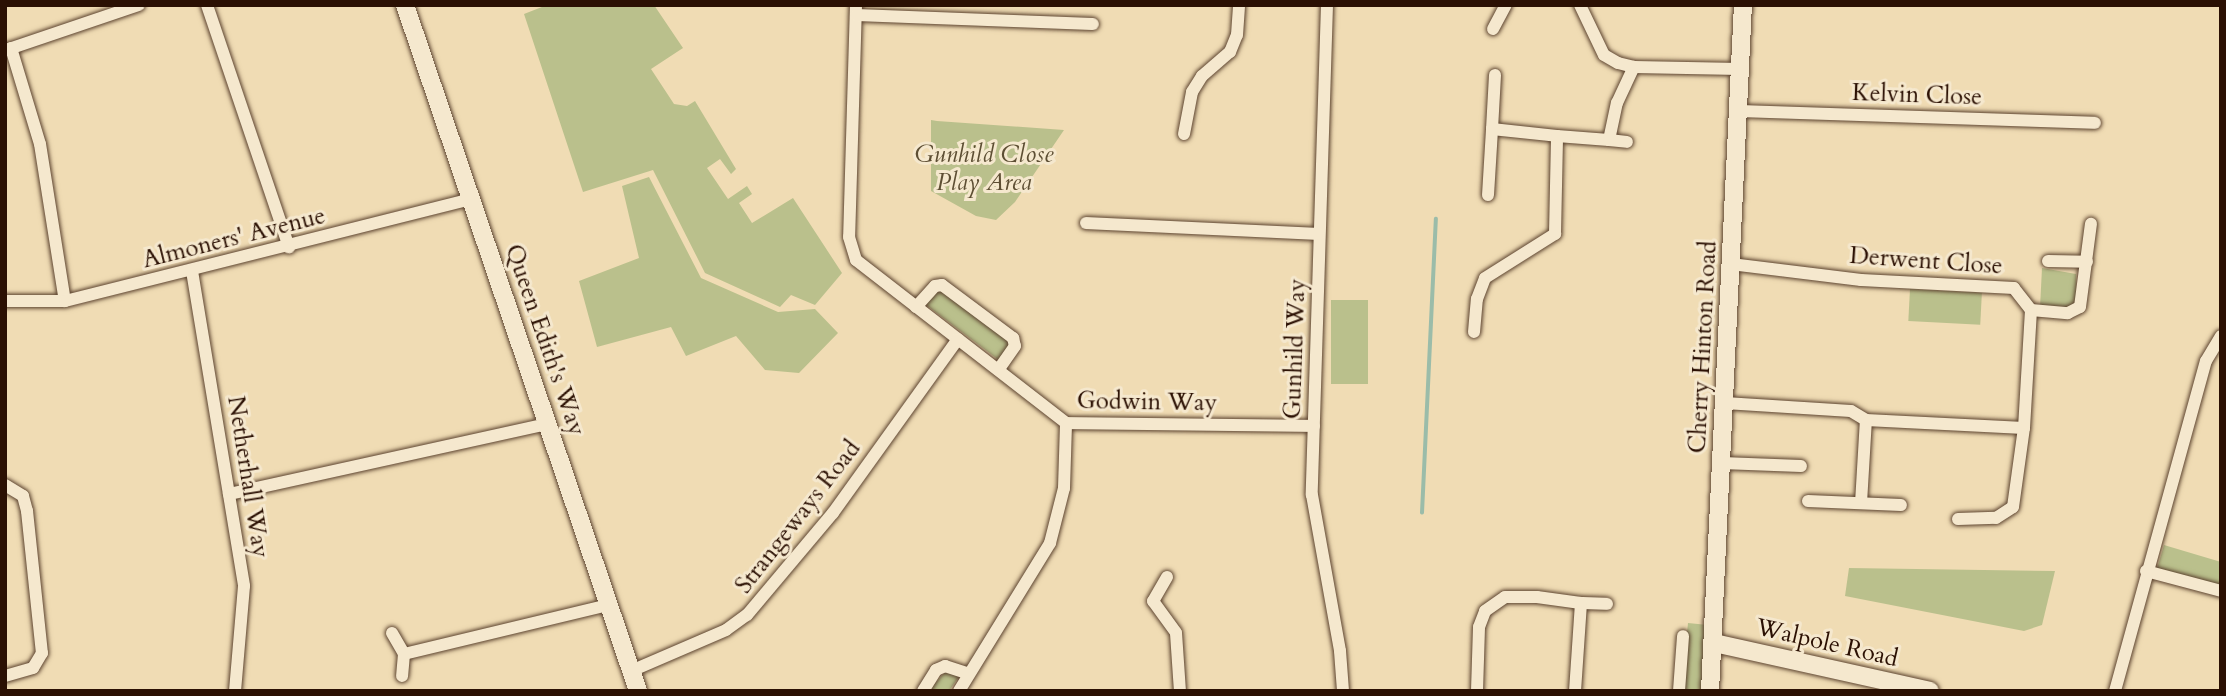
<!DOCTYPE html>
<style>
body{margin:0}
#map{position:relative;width:2226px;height:696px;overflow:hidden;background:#f0dcb4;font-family:Cardo,serif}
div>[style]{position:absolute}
.green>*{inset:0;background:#bac08c;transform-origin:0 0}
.stream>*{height:3.5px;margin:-1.75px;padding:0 1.75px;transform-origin:1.75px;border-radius:1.75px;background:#9bbca9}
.roads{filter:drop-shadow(0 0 2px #5c432f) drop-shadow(0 0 2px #5c432f)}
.street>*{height:12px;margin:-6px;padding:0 6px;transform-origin:6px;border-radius:6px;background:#f5e8ce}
.secondary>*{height:18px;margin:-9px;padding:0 9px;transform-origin:9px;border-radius:9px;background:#f5e8ce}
span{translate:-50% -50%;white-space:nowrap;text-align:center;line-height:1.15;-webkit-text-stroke:6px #f5e8ce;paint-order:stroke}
.street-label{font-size:24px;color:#2b1003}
.park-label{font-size:24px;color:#5d4e33;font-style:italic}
.frame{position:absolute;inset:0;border:7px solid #2b1003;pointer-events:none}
</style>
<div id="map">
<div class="green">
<i style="clip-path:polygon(547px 5px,654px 5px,683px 48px,651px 69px,674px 104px,687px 106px,695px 101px,736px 169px,731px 174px,720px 159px,707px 168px,728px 199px,747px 186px,752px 194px,739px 203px,752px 223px,793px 198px,842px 273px,815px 305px,791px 295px,780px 307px,705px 273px,653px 170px,583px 192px,524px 14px)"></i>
<i style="clip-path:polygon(931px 120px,937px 121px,1064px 130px,1015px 202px,996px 220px,976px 216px,931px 191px)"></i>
<i style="clip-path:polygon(649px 177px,701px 278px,778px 312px,815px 309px,838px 333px,799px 373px,765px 370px,736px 336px,686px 356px,671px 327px,597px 347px,579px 281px,639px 258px,622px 186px)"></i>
<i style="clip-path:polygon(2042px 268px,2076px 274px,2077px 301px,2071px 309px,2040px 308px)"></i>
<i style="clip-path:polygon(934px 286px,1012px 337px,1004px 364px,921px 301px)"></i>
<i style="left:1910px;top:289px;width:72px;height:32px;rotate:3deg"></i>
<i style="left:1331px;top:300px;width:37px;height:84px"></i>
<i style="clip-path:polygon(2164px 545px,2221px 562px,2221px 587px,2157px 569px)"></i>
<i style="clip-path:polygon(1849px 568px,2055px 571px,2042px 625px,2024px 631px,1845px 596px)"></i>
<i style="left:1688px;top:623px;width:20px;height:68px;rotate:6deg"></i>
<i style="clip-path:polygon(948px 669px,960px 675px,949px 691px,928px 691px)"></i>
</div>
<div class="stream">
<i style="left:1422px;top:513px;width:294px;rotate:-87.3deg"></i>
</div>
<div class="roads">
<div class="street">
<i style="left:207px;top:5px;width:256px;rotate:71.3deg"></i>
<i style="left:856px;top:5px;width:232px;rotate:91.7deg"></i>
<i style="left:849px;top:237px;width:24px;rotate:73deg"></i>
<i style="left:856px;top:260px;width:266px;rotate:37.8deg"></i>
<i style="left:1066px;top:423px;width:248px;rotate:0.7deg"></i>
<i style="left:1327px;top:5px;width:490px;rotate:91.8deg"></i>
<i style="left:1312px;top:495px;width:158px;rotate:79.8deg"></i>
<i style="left:1340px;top:651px;width:40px;rotate:85.7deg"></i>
<i style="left:1580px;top:5px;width:55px;rotate:64.4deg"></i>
<i style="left:1604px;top:55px;width:16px;rotate:30deg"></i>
<i style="left:1618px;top:63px;width:16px;rotate:14deg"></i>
<i style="left:1634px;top:67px;width:106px;rotate:1.1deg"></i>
<i style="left:856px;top:15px;width:237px;rotate:2.2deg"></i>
<i style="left:1493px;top:29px;width:27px;rotate:-62deg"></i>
<i style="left:11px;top:48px;width:100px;rotate:73.2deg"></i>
<i style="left:40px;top:144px;width:159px;rotate:81deg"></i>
<i style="left:6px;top:50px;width:140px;rotate:-18.7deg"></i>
<i style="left:1738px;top:111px;width:357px;rotate:1.9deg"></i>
<i style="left:1492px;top:129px;width:54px;rotate:-86.8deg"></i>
<i style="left:1184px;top:134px;width:43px;rotate:-79.2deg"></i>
<i style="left:1192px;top:92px;width:19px;rotate:-58deg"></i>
<i style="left:1202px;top:76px;width:37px;rotate:-41deg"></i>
<i style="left:1230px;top:52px;width:18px;rotate:-68deg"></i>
<i style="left:1237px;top:35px;width:30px;rotate:-86deg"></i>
<i style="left:1609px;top:140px;width:18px;rotate:6deg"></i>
<i style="left:1488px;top:195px;width:66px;rotate:-86.5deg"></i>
<i style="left:1492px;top:129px;width:65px;rotate:6.1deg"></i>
<i style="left:1086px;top:223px;width:233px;rotate:2.7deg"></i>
<i style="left:2048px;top:261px;width:39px;rotate:1deg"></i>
<i style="left:192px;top:271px;width:319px;rotate:80.6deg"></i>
<i style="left:244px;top:586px;width:105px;rotate:94.9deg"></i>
<i style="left:5px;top:301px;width:60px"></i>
<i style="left:65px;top:301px;width:419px;rotate:-14.1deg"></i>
<i style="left:916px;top:307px;width:28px;rotate:-48deg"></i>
<i style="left:935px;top:286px;width:7px;rotate:-8deg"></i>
<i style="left:942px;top:285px;width:89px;rotate:36.7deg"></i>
<i style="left:1013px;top:338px;width:8px;rotate:76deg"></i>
<i style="left:1015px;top:346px;width:29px;rotate:125deg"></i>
<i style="left:2031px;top:310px;width:37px;rotate:5deg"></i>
<i style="left:2068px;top:313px;width:13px;rotate:-27deg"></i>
<i style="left:2080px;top:307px;width:84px;rotate:-82.5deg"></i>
<i style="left:1474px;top:332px;width:33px;rotate:-85deg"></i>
<i style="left:1477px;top:299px;width:22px;rotate:-69deg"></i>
<i style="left:1485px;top:278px;width:83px;rotate:-32.2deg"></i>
<i style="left:1555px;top:234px;width:98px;rotate:-88.8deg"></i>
<i style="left:1557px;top:136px;width:52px;rotate:4.4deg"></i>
<i style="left:1609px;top:140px;width:38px;rotate:-78deg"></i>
<i style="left:1617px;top:103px;width:40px;rotate:-65deg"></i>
<i style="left:1725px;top:403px;width:126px;rotate:3.6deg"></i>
<i style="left:1851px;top:411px;width:17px;rotate:31deg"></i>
<i style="left:1866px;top:420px;width:158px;rotate:2.9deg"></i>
<i style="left:2024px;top:428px;width:118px;rotate:-86.6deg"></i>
<i style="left:2031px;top:310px;width:28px;rotate:-128deg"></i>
<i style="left:2014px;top:288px;width:153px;rotate:-177deg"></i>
<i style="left:1861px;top:280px;width:131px;rotate:-173deg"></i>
<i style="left:1722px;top:463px;width:79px;rotate:2.2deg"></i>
<i style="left:5px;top:485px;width:21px;rotate:31deg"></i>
<i style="left:23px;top:496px;width:16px;rotate:75deg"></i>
<i style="left:27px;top:511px;width:143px;rotate:84deg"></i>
<i style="left:42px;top:653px;width:17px;rotate:121deg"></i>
<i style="left:33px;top:668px;width:29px;rotate:164deg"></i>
<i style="left:229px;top:494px;width:326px;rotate:-12.4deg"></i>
<i style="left:1808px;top:501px;width:93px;rotate:2.5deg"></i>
<i style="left:1861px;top:503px;width:83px;rotate:-86.6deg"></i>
<i style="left:1958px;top:519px;width:38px;rotate:-2deg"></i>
<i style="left:1996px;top:518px;width:20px;rotate:-33deg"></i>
<i style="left:2013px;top:507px;width:80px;rotate:-82.1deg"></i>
<i style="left:2146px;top:571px;width:78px;rotate:14.9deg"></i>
<i style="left:1167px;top:577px;width:28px;rotate:120deg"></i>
<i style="left:1153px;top:601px;width:39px;rotate:54deg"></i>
<i style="left:1176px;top:633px;width:58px;rotate:86.1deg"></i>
<i style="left:1581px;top:603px;width:26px;rotate:2deg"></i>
<i style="left:392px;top:633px;width:24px;rotate:60deg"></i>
<i style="left:404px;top:654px;width:22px;rotate:95deg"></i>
<i style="left:404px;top:654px;width:210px;rotate:-13.5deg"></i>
<i style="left:631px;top:671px;width:103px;rotate:-23.3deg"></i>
<i style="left:726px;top:630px;width:26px;rotate:-36deg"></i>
<i style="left:747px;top:615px;width:133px;rotate:-49.9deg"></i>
<i style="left:833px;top:513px;width:214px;rotate:-54.3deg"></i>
<i style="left:923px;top:691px;width:25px;rotate:-58deg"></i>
<i style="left:936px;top:670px;width:10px;rotate:-24deg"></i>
<i style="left:945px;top:666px;width:25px;rotate:18deg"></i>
<i style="left:959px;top:691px;width:174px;rotate:-58.4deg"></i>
<i style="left:1050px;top:543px;width:57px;rotate:-75.7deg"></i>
<i style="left:1064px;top:488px;width:65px;rotate:-88.2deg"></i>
<i style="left:1477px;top:691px;width:64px;rotate:-88.2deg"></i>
<i style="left:1479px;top:627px;width:17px;rotate:-69deg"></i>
<i style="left:1485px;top:611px;width:24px;rotate:-35deg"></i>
<i style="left:1505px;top:597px;width:32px"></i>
<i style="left:1537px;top:597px;width:44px;rotate:7.8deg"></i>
<i style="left:1581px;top:603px;width:88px;rotate:93.9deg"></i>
<i style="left:1679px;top:691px;width:55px;rotate:-85.8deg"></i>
<i style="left:2115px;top:691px;width:342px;rotate:-74.6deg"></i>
<i style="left:2206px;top:361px;width:29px;rotate:-59deg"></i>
</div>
<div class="secondary">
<i style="left:405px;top:5px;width:724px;rotate:71.24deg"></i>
<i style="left:1714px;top:643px;width:221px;rotate:12.5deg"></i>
<i style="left:1710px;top:691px;width:687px;rotate:-87.25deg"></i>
</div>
</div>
<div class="street-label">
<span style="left:1917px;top:95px;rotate:2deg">Kelvin Close</span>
<span style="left:234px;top:238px;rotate:-14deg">Almoners' Avenue</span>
<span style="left:1926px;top:261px;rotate:4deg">Derwent Close</span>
<span style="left:545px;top:340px;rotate:71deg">Queen Edith's Way</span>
<span style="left:1703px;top:347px;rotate:-87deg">Cherry Hinton Road</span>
<span style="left:1295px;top:349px;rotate:-88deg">Gunhild Way</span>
<span style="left:1147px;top:402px;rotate:1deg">Godwin Way</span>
<span style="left:248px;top:477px;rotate:81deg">Netherhall Way</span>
<span style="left:798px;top:517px;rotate:-52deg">Strangeways Road</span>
<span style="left:1827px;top:643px;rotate:13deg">Walpole Road</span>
</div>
<div class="park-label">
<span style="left:984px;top:169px">Gunhild Close<br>Play Area</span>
</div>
<div class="frame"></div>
</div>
